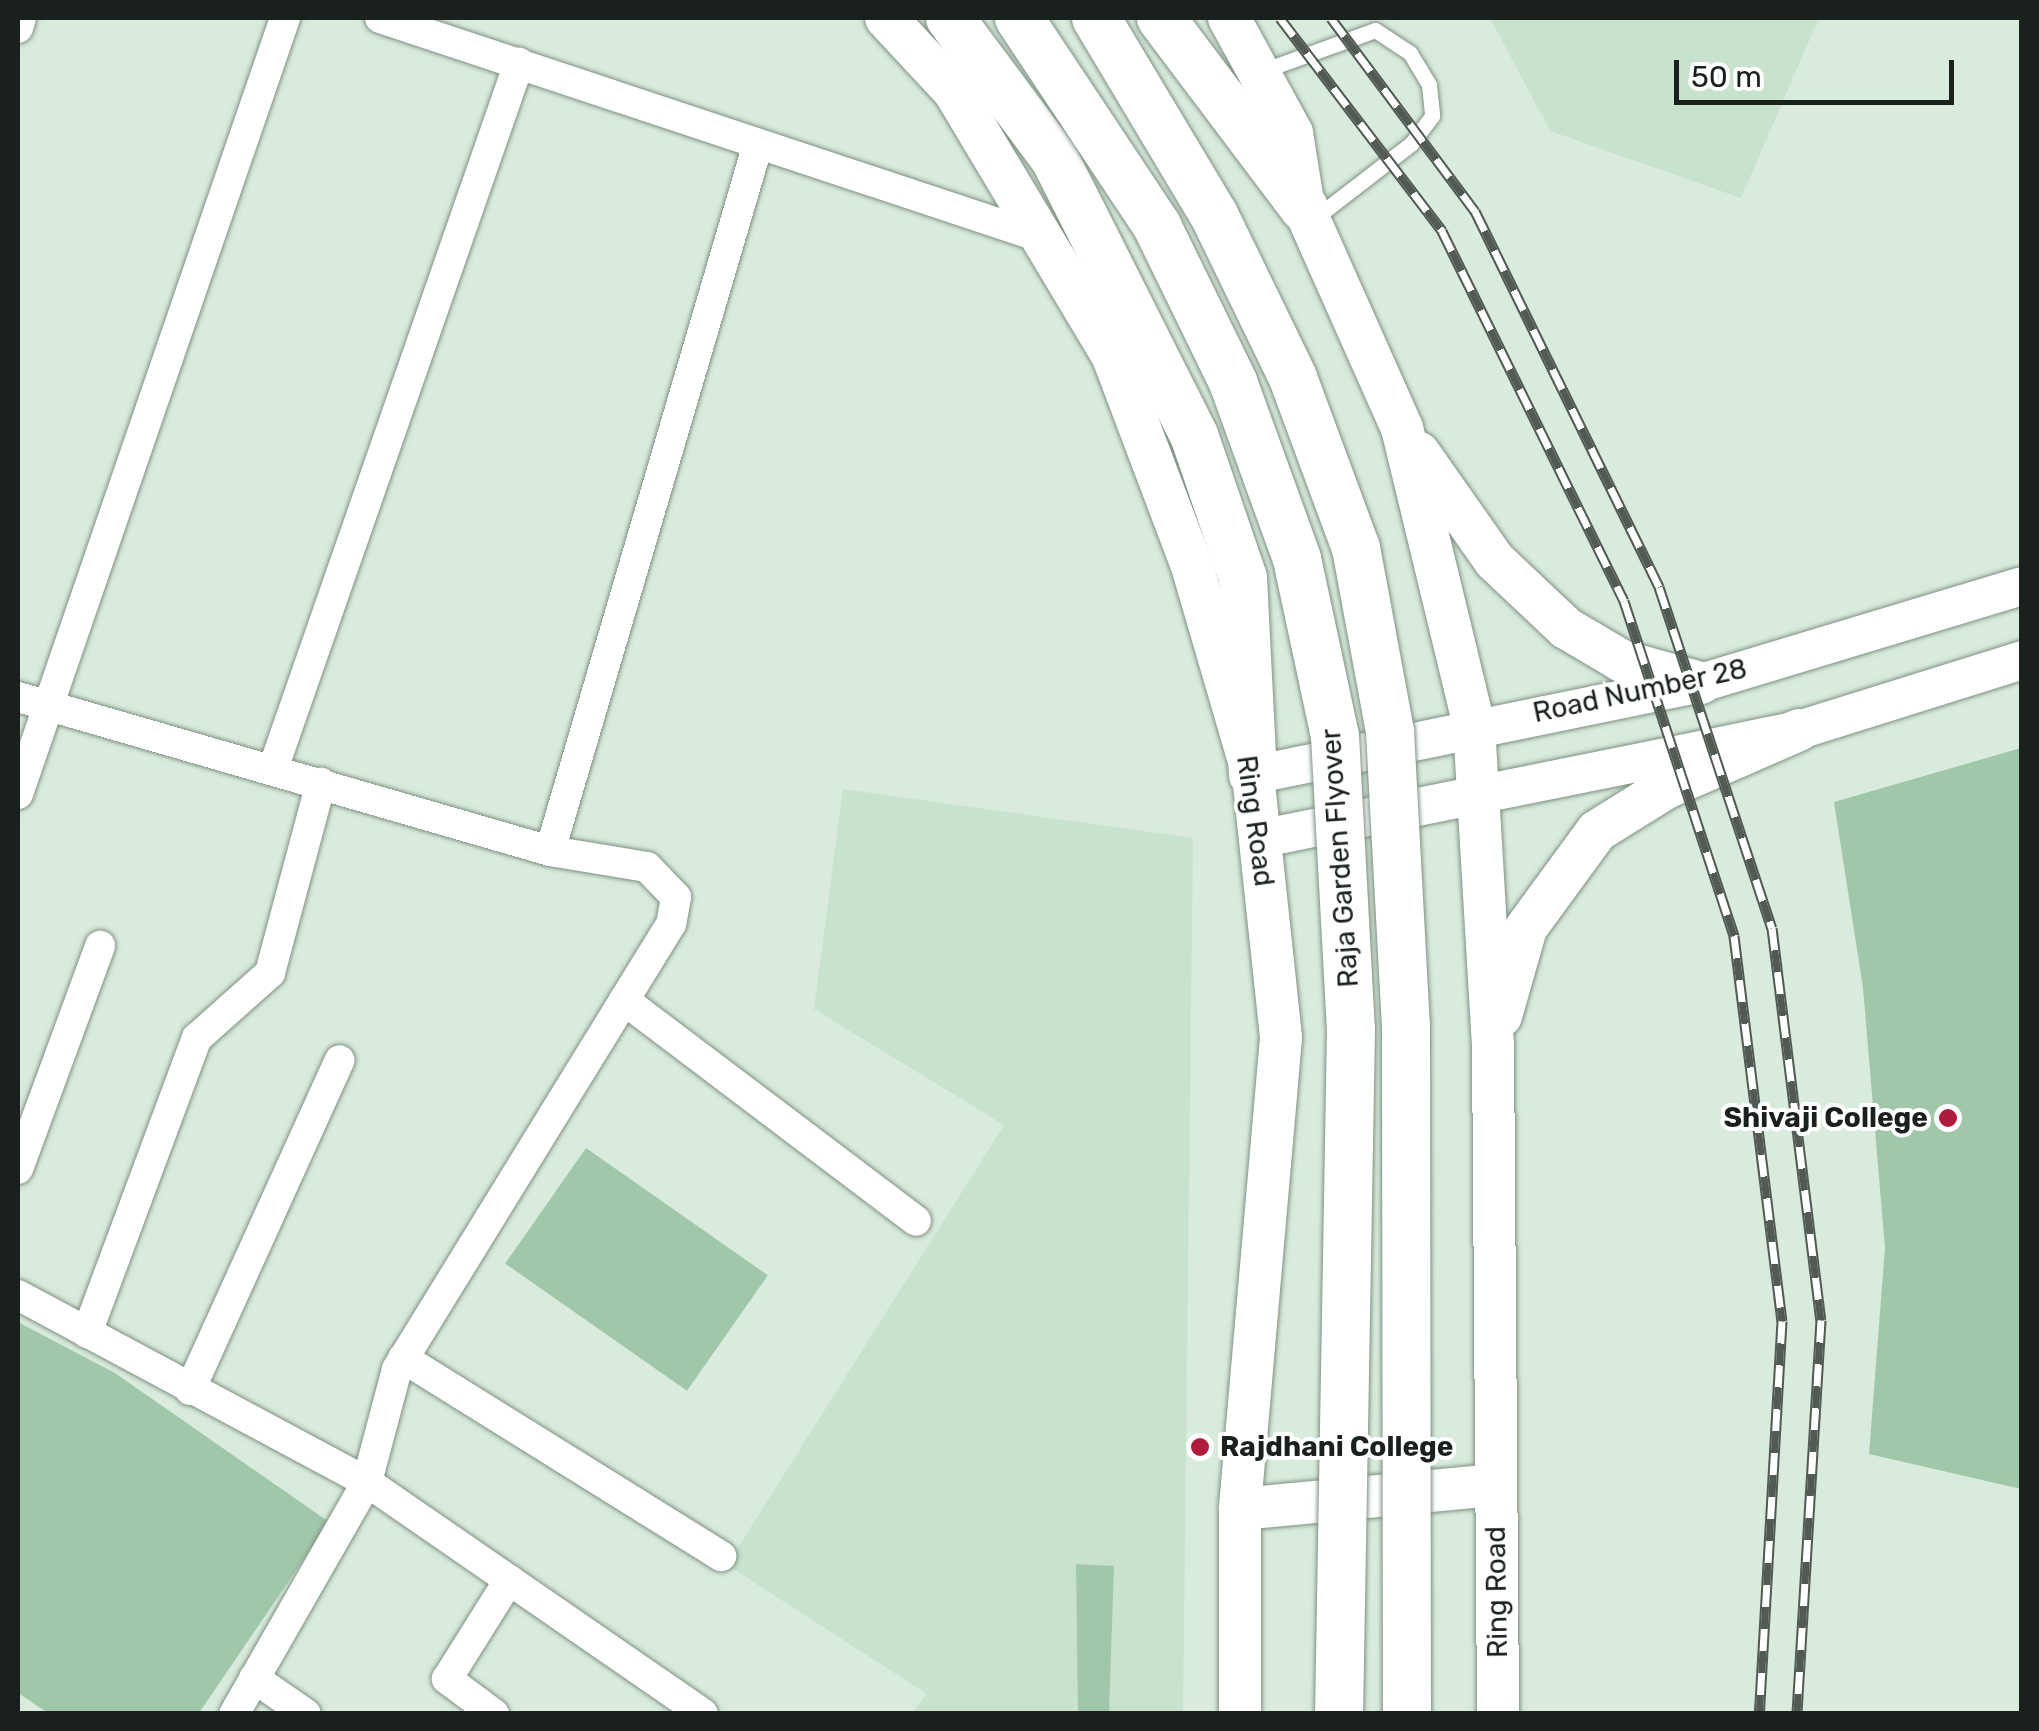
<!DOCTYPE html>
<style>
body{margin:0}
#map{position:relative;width:2039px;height:1731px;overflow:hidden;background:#d8ebdc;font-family:Rubik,sans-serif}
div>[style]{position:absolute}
.built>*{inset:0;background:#c9e2ce}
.green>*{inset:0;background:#a1c7aa;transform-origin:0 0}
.roads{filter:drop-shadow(0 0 2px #7f9083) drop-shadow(0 0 2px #7f9083)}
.service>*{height:15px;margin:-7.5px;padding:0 7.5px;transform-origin:7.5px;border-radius:7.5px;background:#fff}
.minor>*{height:30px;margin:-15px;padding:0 15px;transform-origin:15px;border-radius:15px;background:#fff}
.tertiary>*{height:38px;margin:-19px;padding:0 19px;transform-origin:19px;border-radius:19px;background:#fff}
.secondary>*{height:42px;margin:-21px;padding:0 21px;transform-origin:21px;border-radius:21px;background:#fff}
.primary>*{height:48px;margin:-24px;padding:0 24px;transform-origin:24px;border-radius:24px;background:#fff}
.rail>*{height:11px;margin-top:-5.5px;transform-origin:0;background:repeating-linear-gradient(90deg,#fff 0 22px,#515b53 0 44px);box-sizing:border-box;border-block:2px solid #515b53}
.bridges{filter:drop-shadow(0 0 2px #7f9083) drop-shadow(0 0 2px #7f9083)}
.primary-bridge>*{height:48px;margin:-24px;padding:0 24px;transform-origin:24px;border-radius:24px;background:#fff}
.dots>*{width:28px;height:28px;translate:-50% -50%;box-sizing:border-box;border:5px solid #fff;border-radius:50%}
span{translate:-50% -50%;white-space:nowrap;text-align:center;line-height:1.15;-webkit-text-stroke:8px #fff;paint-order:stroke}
.street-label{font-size:28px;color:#1a211c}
.poi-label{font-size:28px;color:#1a211c;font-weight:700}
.right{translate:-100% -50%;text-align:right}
.left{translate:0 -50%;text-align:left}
.frame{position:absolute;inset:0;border:20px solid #1a211c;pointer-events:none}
.scale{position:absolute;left:1674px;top:60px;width:280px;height:45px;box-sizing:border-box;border:5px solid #1a211c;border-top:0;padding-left:12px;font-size:30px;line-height:35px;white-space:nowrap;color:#1a211c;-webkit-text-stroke:8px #fff;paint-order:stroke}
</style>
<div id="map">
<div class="built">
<i style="clip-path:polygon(1490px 18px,1819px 18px,1741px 198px,1550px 131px)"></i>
<i style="clip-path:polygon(843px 789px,1193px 838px,1183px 1713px,912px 1713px,927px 1694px,727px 1565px,1004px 1125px,814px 1009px)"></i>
</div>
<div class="green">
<i style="clip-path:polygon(2021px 748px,2022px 748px,2021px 1489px,1869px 1454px,1885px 1248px,1863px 988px,1834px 802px)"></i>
<i style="left:586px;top:1148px;width:222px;height:141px;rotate:35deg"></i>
<i style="clip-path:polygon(18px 1322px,115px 1373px,329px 1522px,199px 1713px,48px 1713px,18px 1693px)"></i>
<i style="clip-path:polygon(1076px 1564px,1114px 1566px,1109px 1713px,1078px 1713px)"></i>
</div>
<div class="roads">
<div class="service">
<i style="left:1262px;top:71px;width:120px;rotate:-19.9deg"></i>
<i style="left:1375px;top:30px;width:42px;rotate:33.3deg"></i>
<i style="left:1410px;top:53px;width:37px;rotate:59deg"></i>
<i style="left:1429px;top:85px;width:31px;rotate:84deg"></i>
<i style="left:1432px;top:116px;width:34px;rotate:127deg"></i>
<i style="left:1412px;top:143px;width:128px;rotate:142.3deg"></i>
</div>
<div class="minor">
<i style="left:380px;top:18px;width:702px;rotate:18.36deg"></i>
<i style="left:18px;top:28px;width:10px;rotate:-73deg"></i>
<i style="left:18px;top:697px;width:554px;rotate:16.14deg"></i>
<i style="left:550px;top:851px;width:98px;rotate:9.4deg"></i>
<i style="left:647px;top:867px;width:42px;rotate:46deg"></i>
<i style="left:676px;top:897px;width:27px;rotate:100deg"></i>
<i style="left:671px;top:924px;width:523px;rotate:121.62deg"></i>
<i style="left:397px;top:1369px;width:117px;rotate:104.9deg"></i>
<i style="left:367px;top:1482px;width:267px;rotate:119.8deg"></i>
<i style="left:273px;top:769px;width:748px;rotate:-70.79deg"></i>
<i style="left:18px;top:794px;width:821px;rotate:-71.01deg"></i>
<i style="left:550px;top:851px;width:737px;rotate:-73.61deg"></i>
<i style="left:624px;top:1000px;width:366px;rotate:37.1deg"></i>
<i style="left:18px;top:1169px;width:238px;rotate:-69.8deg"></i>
<i style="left:18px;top:1295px;width:396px;rotate:28.2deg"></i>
<i style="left:367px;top:1482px;width:408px;rotate:34.6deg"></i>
<i style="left:87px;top:1333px;width:315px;rotate:-69.6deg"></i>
<i style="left:197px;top:1038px;width:98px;rotate:-41.7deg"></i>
<i style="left:270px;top:973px;width:197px;rotate:-75deg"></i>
<i style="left:403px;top:1358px;width:375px;rotate:31.9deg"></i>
<i style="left:190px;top:1390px;width:362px;rotate:-65.6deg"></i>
<i style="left:254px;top:1678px;width:63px;rotate:34.7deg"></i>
<i style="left:494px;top:1714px;width:59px;rotate:-143.3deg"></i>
<i style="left:447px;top:1679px;width:117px;rotate:-57.9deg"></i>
</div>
<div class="tertiary">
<i style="left:1253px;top:775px;width:457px;rotate:-11.6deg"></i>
<i style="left:1701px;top:683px;width:335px;rotate:-16.8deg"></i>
<i style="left:1259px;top:839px;width:551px;rotate:-11.41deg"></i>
<i style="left:1799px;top:730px;width:234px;rotate:-17.4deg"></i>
</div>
<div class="secondary">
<i style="left:886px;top:18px;width:100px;rotate:47deg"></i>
<i style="left:954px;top:91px;width:310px;rotate:59.1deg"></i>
<i style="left:1113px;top:357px;width:223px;rotate:69.3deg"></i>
<i style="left:1192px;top:566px;width:218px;rotate:73.7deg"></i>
<i style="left:1253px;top:775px;width:264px;rotate:83.9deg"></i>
<i style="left:1281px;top:1038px;width:473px;rotate:95deg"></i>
<i style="left:1240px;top:1509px;width:205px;rotate:90deg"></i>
<i style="left:1229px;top:18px;width:131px;rotate:61.3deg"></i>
<i style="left:1292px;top:133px;width:76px;rotate:80.9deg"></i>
<i style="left:1304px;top:208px;width:241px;rotate:66deg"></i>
<i style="left:1402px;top:428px;width:307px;rotate:76.4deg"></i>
<i style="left:1474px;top:726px;width:319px;rotate:86.6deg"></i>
<i style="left:1493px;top:1044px;width:670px;rotate:89.57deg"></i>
<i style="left:1419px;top:453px;width:132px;rotate:54.9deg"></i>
<i style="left:1495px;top:561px;width:98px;rotate:43.3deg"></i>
<i style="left:1566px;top:628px;width:65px;rotate:30.5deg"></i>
<i style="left:1622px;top:661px;width:82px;rotate:15.6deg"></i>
<i style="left:1501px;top:1016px;width:91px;rotate:-74.1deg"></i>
<i style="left:1526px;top:928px;width:120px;rotate:-53.8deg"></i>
<i style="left:1597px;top:831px;width:81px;rotate:-31.9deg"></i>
<i style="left:1666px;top:788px;width:145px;rotate:-23.6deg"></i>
<i style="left:1240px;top:1509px;width:257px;rotate:-5.4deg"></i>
</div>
<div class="primary">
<i style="left:950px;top:18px;width:176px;rotate:53.3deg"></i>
<i style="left:1055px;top:159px;width:309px;rotate:63.3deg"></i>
<i style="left:1194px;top:435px;width:151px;rotate:71.1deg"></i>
<i style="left:1243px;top:578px;width:197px;rotate:87.1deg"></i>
<i style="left:1161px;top:18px;width:238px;rotate:53deg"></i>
</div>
</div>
<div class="rail">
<i style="left:1280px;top:18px;width:268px;rotate:52.7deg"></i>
<i style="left:1442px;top:231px;width:412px;rotate:63.8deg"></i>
<i style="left:1624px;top:601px;width:353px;rotate:71.8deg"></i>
<i style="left:1734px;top:936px;width:388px;rotate:82.9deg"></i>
<i style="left:1782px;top:1321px;width:394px;rotate:93.3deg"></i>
<i style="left:1331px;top:18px;width:241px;rotate:53.3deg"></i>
<i style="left:1475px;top:211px;width:419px;rotate:63.9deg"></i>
<i style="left:1659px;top:587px;width:359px;rotate:71.7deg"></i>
<i style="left:1772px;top:928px;width:395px;rotate:82.9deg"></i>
<i style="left:1821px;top:1320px;width:395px;rotate:93.5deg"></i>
</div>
<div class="bridges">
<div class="primary-bridge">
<i style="left:1019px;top:18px;width:250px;rotate:56.4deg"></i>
<i style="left:1157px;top:226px;width:174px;rotate:64deg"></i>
<i style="left:1233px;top:382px;width:188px;rotate:70.1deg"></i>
<i style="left:1297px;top:559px;width:181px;rotate:77.9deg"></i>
<i style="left:1335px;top:736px;width:293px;rotate:86.9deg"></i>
<i style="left:1351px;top:1029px;width:685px;rotate:91deg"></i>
<i style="left:1096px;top:18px;width:230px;rotate:59.1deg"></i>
<i style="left:1214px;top:215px;width:181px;rotate:64.1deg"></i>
<i style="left:1293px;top:378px;width:181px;rotate:69.7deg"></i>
<i style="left:1356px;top:548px;width:187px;rotate:79.5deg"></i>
<i style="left:1390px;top:732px;width:293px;rotate:86.9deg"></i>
<i style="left:1406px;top:1025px;width:689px;rotate:89.92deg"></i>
</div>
</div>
<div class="dots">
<i style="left:1948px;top:1118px;background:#af1b3b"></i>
<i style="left:1200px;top:1447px;background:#af1b3b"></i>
</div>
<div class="street-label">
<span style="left:1640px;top:691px;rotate:-12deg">Road Number 28</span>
<span style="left:1255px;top:821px;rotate:82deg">Ring Road</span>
<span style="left:1340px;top:858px;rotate:-94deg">Raja Garden Flyover</span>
<span style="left:1497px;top:1592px;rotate:-91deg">Ring Road</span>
</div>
<div class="poi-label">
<span class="right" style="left:1928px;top:1118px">Shivaji College</span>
<span class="left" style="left:1220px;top:1447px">Rajdhani College</span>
</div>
<div class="frame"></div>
<div class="scale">50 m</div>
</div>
